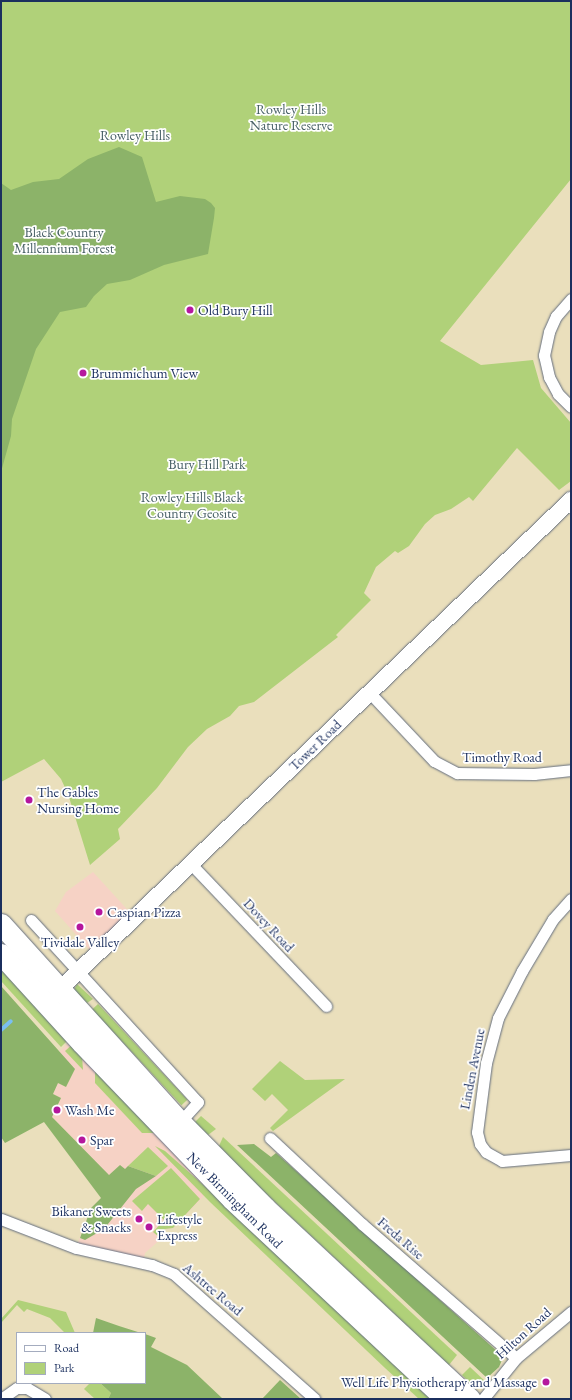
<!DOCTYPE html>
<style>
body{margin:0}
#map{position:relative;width:572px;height:1400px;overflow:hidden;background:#eadfbc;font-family:"EB Garamond",serif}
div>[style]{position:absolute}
.built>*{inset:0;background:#f6d2c5}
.green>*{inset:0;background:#b0d179;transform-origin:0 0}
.forest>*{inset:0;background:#8cb369}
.stream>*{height:4px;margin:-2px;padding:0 2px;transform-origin:2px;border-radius:2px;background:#7abff1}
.roads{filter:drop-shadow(0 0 1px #636d7f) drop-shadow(0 0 1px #636d7f)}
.street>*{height:11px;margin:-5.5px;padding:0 5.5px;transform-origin:5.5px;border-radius:5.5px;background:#fff}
.secondary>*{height:16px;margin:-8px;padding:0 8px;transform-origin:8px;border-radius:8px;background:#fff}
.highway>*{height:21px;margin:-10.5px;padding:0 10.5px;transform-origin:10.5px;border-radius:10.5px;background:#fff}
.dots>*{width:11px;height:11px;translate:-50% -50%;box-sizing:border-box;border:2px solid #fff;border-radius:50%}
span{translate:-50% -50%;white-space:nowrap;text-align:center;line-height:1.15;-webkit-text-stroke:3.5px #fff;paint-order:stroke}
.park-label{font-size:14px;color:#486066}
.poi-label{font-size:14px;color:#1b2f5e}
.left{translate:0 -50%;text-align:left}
.right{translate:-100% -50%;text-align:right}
.street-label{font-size:14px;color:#1b2f5e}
.frame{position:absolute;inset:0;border:2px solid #1b2f5e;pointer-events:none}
.legend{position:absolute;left:16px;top:1332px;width:130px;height:52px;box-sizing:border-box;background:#fff;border:1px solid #a4acbf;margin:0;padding:5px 7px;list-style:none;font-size:12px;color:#1b2f5e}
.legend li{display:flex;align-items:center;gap:8px;height:20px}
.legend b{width:20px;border:1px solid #a4acbf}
</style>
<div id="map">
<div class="built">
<i style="clip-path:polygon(93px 872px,135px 918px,95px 956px,55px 911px,66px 892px)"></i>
<i style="clip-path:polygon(82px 1030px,222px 1177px,173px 1228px,165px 1229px,162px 1238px,145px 1253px,143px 1263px,76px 1248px,91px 1208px,101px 1198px,89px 1155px,52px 1117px,61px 1098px,53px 1094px,58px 1083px,66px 1087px,75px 1069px,59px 1052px)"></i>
</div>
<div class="green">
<i style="clip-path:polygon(1px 1px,571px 1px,571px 179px,440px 341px,481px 365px,533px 360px,541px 388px,571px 423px,571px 481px,559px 490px,517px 448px,473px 501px,469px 497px,451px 509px,435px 515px,425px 524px,409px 546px,398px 553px,395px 551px,376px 567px,364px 593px,371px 600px,336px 635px,338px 637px,254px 702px,239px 706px,230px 716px,207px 729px,188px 747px,157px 788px,118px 829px,120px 839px,90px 865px,68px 794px,61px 779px,44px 759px,1px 782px)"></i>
<i style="clip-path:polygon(1px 963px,70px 1038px,61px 1047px,1px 981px)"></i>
<i style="clip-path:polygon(77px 984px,93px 999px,87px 1003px,74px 990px)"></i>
<i style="left:98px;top:1004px;width:131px;height:8px;rotate:47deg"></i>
<i style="clip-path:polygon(74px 1043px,82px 1056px,83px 1070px,65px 1051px)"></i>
<i style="clip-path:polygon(280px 1061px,305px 1080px,345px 1079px,273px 1131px,270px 1128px,288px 1110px,272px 1094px,265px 1101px,252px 1089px)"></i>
<i style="clip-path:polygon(95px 1066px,158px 1133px,142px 1133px,95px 1083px)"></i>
<i style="clip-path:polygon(201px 1116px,216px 1129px,208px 1135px,195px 1122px)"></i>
<i style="clip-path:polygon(223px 1137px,457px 1355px,449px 1365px,260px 1188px,219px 1146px)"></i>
<i style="clip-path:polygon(155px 1146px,165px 1151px,234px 1212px,435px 1399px,419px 1399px,385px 1368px,210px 1202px)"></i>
<i style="clip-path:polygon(148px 1147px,168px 1166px,156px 1176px,128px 1166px)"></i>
<i style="clip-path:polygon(171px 1168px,200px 1199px,173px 1228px,165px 1229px,160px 1238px,153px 1232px,164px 1220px,148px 1204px,142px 1211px,132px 1201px)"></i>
<i style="clip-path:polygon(18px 1300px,66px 1312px,75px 1333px,65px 1333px,50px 1318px,27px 1309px,24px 1312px,17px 1305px,1px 1323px,1px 1319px)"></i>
<i style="clip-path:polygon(470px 1367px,487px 1383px,482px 1385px,470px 1383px,462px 1375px)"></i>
<i style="clip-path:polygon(90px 1383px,100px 1383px,111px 1393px,108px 1399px,95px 1399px,84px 1389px)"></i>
</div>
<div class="forest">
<i style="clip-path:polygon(119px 147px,142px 157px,156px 202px,180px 196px,205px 199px,211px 203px,215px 208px,214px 218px,208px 254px,164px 265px,130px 280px,107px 284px,94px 296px,86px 307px,60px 312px,36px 349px,12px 419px,11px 436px,1px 472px,1px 183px,11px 190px,33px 182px,59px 179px,88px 159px)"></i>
<i style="clip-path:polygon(1px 986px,75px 1069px,66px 1087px,58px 1083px,53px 1094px,61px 1098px,52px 1117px,109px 1175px,120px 1165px,125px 1169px,128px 1166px,156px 1176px,136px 1189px,104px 1229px,85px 1240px,80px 1238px,91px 1208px,101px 1198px,44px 1122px,5px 1143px,1px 1137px)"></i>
<i style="clip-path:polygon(254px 1144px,271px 1157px,276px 1153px,499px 1353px,502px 1360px,499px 1367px,487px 1378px,237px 1145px)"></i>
<i style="clip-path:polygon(96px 1318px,119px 1326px,141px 1333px,93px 1333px)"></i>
<i style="clip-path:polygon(145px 1334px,156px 1338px,151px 1347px,187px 1365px,223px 1399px,108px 1399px,111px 1393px,100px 1383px,145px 1383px)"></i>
<i style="clip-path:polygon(280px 1380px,301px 1399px,262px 1399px)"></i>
</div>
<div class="stream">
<i style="left:1px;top:1030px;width:13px;rotate:-42deg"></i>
</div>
<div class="roads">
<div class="street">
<i style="left:571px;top:299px;width:23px;rotate:131deg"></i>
<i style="left:556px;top:316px;width:17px;rotate:114deg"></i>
<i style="left:549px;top:332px;width:24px;rotate:102deg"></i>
<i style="left:544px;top:355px;width:23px;rotate:77deg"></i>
<i style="left:549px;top:377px;width:19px;rotate:62deg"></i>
<i style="left:558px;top:394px;width:18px;rotate:45deg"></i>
<i style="left:369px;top:692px;width:95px;rotate:46.7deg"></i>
<i style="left:434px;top:761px;width:26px;rotate:28deg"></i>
<i style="left:457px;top:773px;width:77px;rotate:0.7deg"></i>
<i style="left:534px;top:774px;width:37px;rotate:-6deg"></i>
<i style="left:191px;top:864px;width:196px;rotate:46.4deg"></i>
<i style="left:571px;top:899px;width:27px;rotate:132deg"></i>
<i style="left:553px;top:919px;width:61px;rotate:120.8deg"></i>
<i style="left:522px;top:971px;width:53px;rotate:117.1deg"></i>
<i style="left:498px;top:1018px;width:47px;rotate:104.9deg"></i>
<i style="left:486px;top:1063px;width:70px;rotate:97.4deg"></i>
<i style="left:477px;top:1132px;width:12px;rotate:76deg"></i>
<i style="left:480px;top:1144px;width:10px;rotate:53deg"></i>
<i style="left:486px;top:1152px;width:18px;rotate:29deg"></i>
<i style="left:502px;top:1161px;width:69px;rotate:-5deg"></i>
<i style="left:31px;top:920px;width:247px;rotate:47.5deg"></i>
<i style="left:198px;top:1102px;width:27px;rotate:132deg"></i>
<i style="left:270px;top:1138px;width:126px;rotate:43.1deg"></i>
<i style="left:362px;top:1224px;width:204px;rotate:41deg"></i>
<i style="left:1px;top:1219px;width:80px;rotate:21.1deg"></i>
<i style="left:76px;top:1248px;width:78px;rotate:12.6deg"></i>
<i style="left:152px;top:1265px;width:24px;rotate:22deg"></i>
<i style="left:174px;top:1274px;width:188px;rotate:41.6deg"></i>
<i style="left:1px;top:1399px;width:19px;rotate:-35deg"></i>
<i style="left:17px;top:1388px;width:10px"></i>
<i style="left:27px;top:1388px;width:21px;rotate:31deg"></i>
<i style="left:483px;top:1399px;width:53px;rotate:-51.2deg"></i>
<i style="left:516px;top:1358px;width:72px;rotate:-39.9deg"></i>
</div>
<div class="secondary">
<i style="left:59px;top:990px;width:709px;rotate:-43.74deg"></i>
</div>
<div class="highway">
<i style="left:1px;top:924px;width:267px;rotate:47.9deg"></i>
<i style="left:180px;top:1122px;width:121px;rotate:45.3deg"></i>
<i style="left:265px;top:1208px;width:280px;rotate:43deg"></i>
<i style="left:1px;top:954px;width:120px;rotate:47.7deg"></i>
<i style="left:82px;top:1043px;width:216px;rotate:46.1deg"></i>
<i style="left:232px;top:1199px;width:293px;rotate:43.1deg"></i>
</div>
</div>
<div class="dots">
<i style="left:190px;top:310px;background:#b5179e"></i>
<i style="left:83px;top:373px;background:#b5179e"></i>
<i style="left:29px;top:800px;background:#b5179e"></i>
<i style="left:99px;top:912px;background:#b5179e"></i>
<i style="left:80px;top:927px;background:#b5179e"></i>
<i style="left:57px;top:1110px;background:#b5179e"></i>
<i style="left:82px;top:1140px;background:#b5179e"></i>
<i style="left:139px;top:1219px;background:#b5179e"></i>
<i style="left:149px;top:1227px;background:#b5179e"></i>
<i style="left:546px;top:1382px;background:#b5179e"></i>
</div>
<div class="park-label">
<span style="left:291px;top:117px">Rowley Hills<br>Nature Reserve</span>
<span style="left:135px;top:135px">Rowley Hills</span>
<span style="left:64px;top:240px">Black Country<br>Millennium Forest</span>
<span style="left:207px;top:464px">Bury Hill Park</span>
<span style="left:192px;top:505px">Rowley Hills Black<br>Country Geosite</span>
</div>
<div class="poi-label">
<span class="left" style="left:198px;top:310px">Old Bury Hill</span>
<span class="left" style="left:91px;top:373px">Brummichum View</span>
<span class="left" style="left:37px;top:800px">The Gables<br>Nursing Home</span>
<span class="left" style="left:107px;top:912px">Caspian Pizza</span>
<span style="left:80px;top:942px">Tividale Valley</span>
<span class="left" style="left:65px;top:1110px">Wash Me</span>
<span class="left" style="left:90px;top:1140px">Spar</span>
<span class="right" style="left:131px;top:1219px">Bikaner Sweets<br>&amp; Snacks</span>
<span class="left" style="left:157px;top:1227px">Lifestyle<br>Express</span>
<span class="right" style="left:537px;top:1382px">Well Life Physiotherapy and Massage</span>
</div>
<div class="street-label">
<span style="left:315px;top:745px;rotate:-44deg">Tower Road</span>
<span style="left:502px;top:757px">Timothy Road</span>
<span style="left:269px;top:925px;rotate:47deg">Dovey Road</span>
<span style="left:472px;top:1069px;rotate:-79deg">Linden Avenue</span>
<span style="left:235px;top:1200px;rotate:45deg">New Birmingham Road</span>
<span style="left:401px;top:1238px;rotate:41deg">Freda Rise</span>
<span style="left:213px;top:1289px;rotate:40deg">Ashtree Road</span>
<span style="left:523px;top:1333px;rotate:-42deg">Hilton Road</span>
</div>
<div class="frame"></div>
<ul class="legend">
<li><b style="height:5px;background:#fff"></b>Road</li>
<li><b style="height:11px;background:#b0d179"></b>Park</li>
</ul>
</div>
